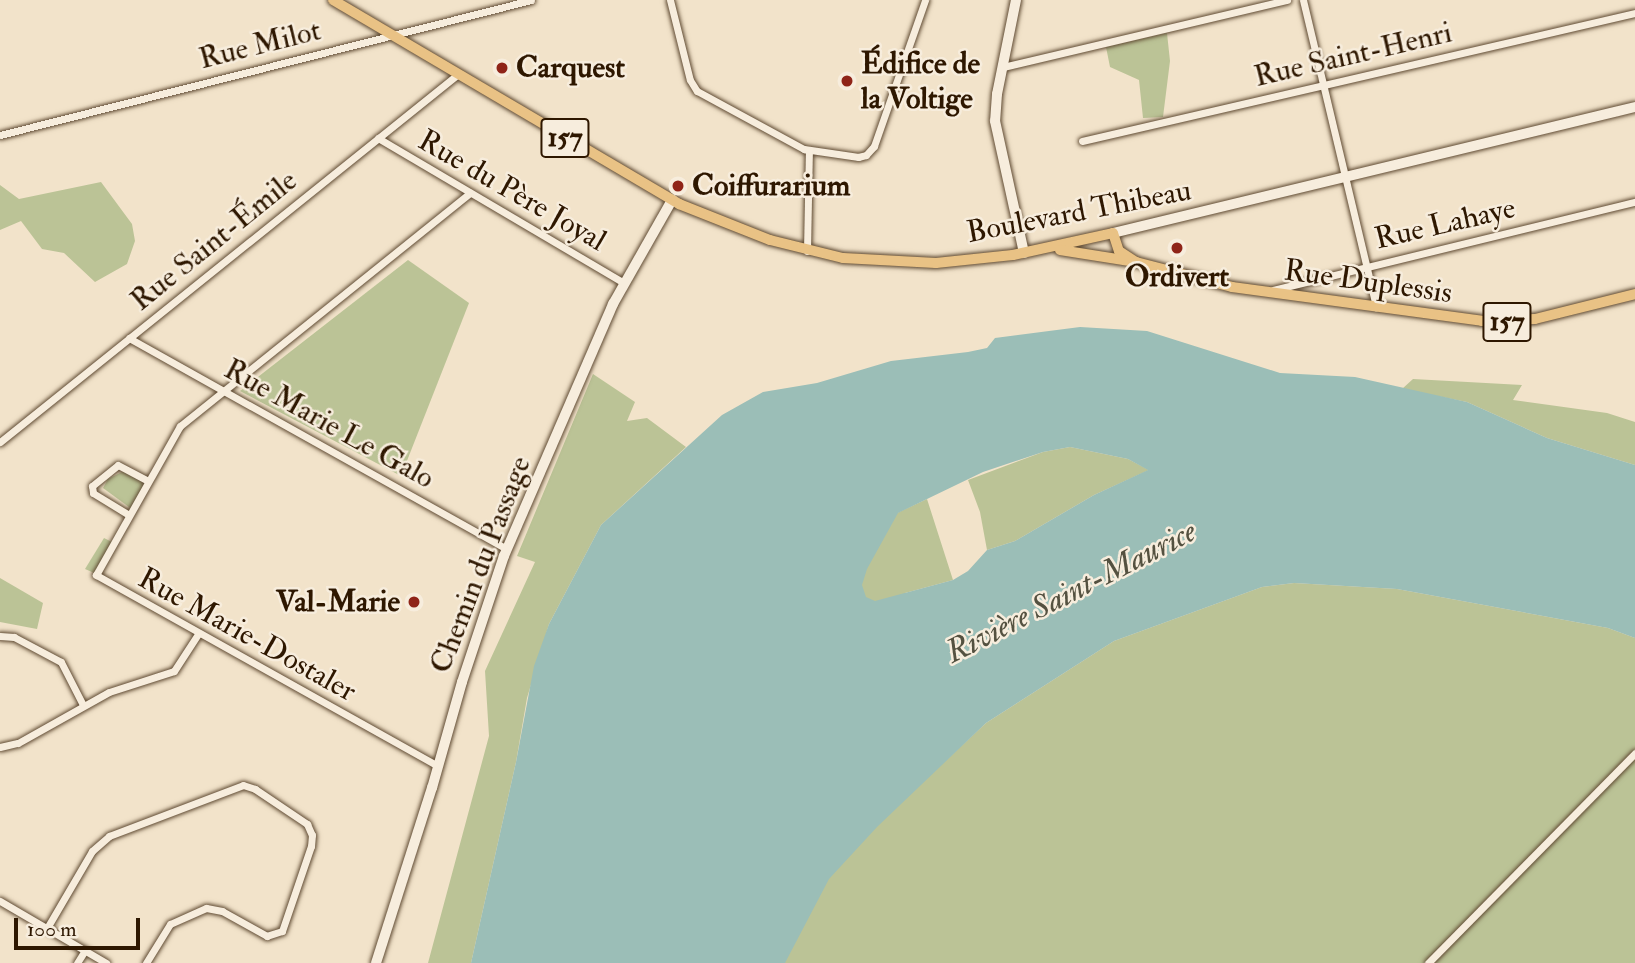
<!DOCTYPE html>
<meta charset="utf-8">
<style>
body{margin:0}
#map{position:relative;width:1635px;height:963px;overflow:hidden;background:#f2e3ca;font-family:"IM FELL Double Pica",serif}
div>[style]{position:absolute}
.green>*{inset:0;background:#bbc396}
.water>*{inset:0;background:#9bbeb7}
.roads{filter:drop-shadow(0 0 2px #5f4a32) drop-shadow(0 0 2px #5f4a32)}
.street>*{height:7px;margin:-3.5px;padding:0 3.5px;transform-origin:3.5px;border-radius:3.5px;background:#f7eddd}
.secondary>*{height:10px;margin:-5px;padding:0 5px;transform-origin:5px;border-radius:5px;background:#f7eddd}
.primary>*{height:10px;margin:-5px;padding:0 5px;transform-origin:5px;border-radius:5px;background:#e9c285}
.dots>*{width:19px;height:19px;translate:-50% -50%;box-sizing:border-box;border:4px solid #f7eddd;border-radius:50%}
span{translate:-50% -50%;white-space:nowrap;text-align:center;line-height:1.15;-webkit-text-stroke:5px #f7eddd;paint-order:stroke}
.shield-label span{padding:2px 5px;background:#f7eddd;border:2px solid;border-radius:5px;-webkit-text-stroke-width:0}
.shield-label{font-size:28px;color:#2e1700;font-weight:700}
.street-label{font-size:30px;color:#2e1700}
.poi-label{font-size:30px;color:#2e1700;font-weight:700}
.left{translate:0 -50%;text-align:left}
.right{translate:-100% -50%;text-align:right}
.water-label{font-size:32px;color:#545140;font-style:italic}
.scale{position:absolute;left:14px;top:918px;width:126px;height:32px;box-sizing:border-box;border:4px solid #2e1700;border-top:0;padding-left:9px;font-size:21px;line-height:24px;white-space:nowrap;color:#2e1700;-webkit-text-stroke:5px #f7eddd;paint-order:stroke}
</style>
<div id="map">
<div class="green">
<i style="clip-path:polygon(1167px 33px,1170px 61px,1163px 117px,1143px 118px,1139px 80px,1110px 67px,1106px 47px)"></i>
<i style="clip-path:polygon(101px 182px,132px 224px,135px 241px,127px 264px,95px 282px,64px 253px,42px 249px,21px 221px,0 230px,0 185px,19px 199px)"></i>
<i style="clip-path:polygon(408px 260px,469px 303px,401px 476px,240px 391px)"></i>
<i style="clip-path:polygon(593px 374px,635px 402px,627px 421px,647px 418px,686px 447px,601px 525px,549px 624px,527px 698px,516px 762px,471px 963px,428px 963px,489px 736px,485px 671px,535px 562px,517px 556px)"></i>
<i style="clip-path:polygon(1413px 379px,1522px 385px,1513px 400px,1607px 413px,1635px 422px,1635px 465px,1547px 438px,1467px 402px,1402px 389px)"></i>
<i style="clip-path:polygon(1070px 447px,1128px 459px,1149px 470px,1094px 495px,1015px 541px,987px 550px,980px 512px,968px 480px,1043px 452px)"></i>
<i style="clip-path:polygon(126px 470px,148px 481px,133px 510px,103px 488px,108px 479px)"></i>
<i style="clip-path:polygon(927px 499px,953px 580px,905px 593px,913px 791px,986px 723px,1114px 641px,1262px 587px,1294px 583px,1397px 589px,1608px 628px,1635px 638px,1635px 963px,670px 963px,682px 849px,897px 513px)"></i>
<i style="clip-path:polygon(104px 538px,116px 544px,99px 575px,85px 569px)"></i>
<i style="clip-path:polygon(0 578px,43px 603px,37px 629px,0 622px)"></i>
</div>
<div class="water">
<i style="clip-path:polygon(evenodd,1080px 327px,1147px 331px,1280px 373px,1355px 377px,1467px 402px,1547px 438px,1635px 465px,1635px 638px,1608px 628px,1397px 589px,1294px 583px,1262px 587px,1114px 641px,986px 723px,877px 827px,829px 879px,785px 963px,471px 963px,516px 762px,534px 666px,549px 624px,601px 525px,722px 415px,763px 392px,817px 383px,891px 361px,968px 352px,987px 348px,995px 338px,1080px 327px,1070px 447px,1128px 459px,1148px 470px,1094px 495px,1015px 541px,987px 550px,968px 571px,953px 580px,875px 601px,866px 597px,862px 585px,867px 569px,898px 513px,983px 472px,1043px 452px,1070px 447px)"></i>
</div>
<div class="roads">
<div class="street">
<i style="left:670px;top:0;width:82px;rotate:76deg"></i>
<i style="left:690px;top:80px;width:13px;rotate:58deg"></i>
<i style="left:697px;top:91px;width:122px;rotate:28.5deg"></i>
<i style="left:804px;top:149px;width:55px;rotate:8.4deg"></i>
<i style="left:858px;top:157px;width:8px;rotate:-14deg"></i>
<i style="left:866px;top:155px;width:12px;rotate:-48deg"></i>
<i style="left:874px;top:146px;width:155px;rotate:-70.7deg"></i>
<i style="left:1303px;top:0;width:316px;rotate:76.6deg"></i>
<i style="left:1003px;top:67px;width:292px;rotate:-13.3deg"></i>
<i style="left:0;top:135px;width:548px;rotate:-14.26deg"></i>
<i style="left:378px;top:138px;width:286px;rotate:30.5deg"></i>
<i style="left:1082px;top:141px;width:568px;rotate:-13.03deg"></i>
<i style="left:807px;top:251px;width:100px;rotate:-88.9deg"></i>
<i style="left:1273px;top:290px;width:373px;rotate:-13.7deg"></i>
<i style="left:129px;top:338px;width:433px;rotate:29.2deg"></i>
<i style="left:0;top:442px;width:586px;rotate:-38.77deg"></i>
<i style="left:129px;top:515px;width:42px;rotate:-148.6deg"></i>
<i style="left:93px;top:493px;width:7px;rotate:-98deg"></i>
<i style="left:92px;top:486px;width:33px;rotate:-39deg"></i>
<i style="left:118px;top:465px;width:34px;rotate:28deg"></i>
<i style="left:0;top:636px;width:14px;rotate:4deg"></i>
<i style="left:14px;top:637px;width:53px;rotate:28deg"></i>
<i style="left:61px;top:662px;width:48px;rotate:62.9deg"></i>
<i style="left:0;top:747px;width:18px;rotate:-13deg"></i>
<i style="left:18px;top:743px;width:104px;rotate:-29.3deg"></i>
<i style="left:109px;top:692px;width:68px;rotate:-17.9deg"></i>
<i style="left:174px;top:671px;width:44px;rotate:-57deg"></i>
<i style="left:438px;top:766px;width:392px;rotate:-150.8deg"></i>
<i style="left:96px;top:575px;width:171px;rotate:-60.6deg"></i>
<i style="left:180px;top:426px;width:372px;rotate:-38.8deg"></i>
<i style="left:0;top:901px;width:123px;rotate:30.3deg"></i>
<i style="left:47px;top:928px;width:89px;rotate:-59.7deg"></i>
<i style="left:92px;top:851px;width:23px;rotate:-41deg"></i>
<i style="left:109px;top:836px;width:143px;rotate:-20.8deg"></i>
<i style="left:243px;top:785px;width:13px;rotate:18deg"></i>
<i style="left:255px;top:789px;width:63px;rotate:33.9deg"></i>
<i style="left:307px;top:824px;width:12px;rotate:66deg"></i>
<i style="left:312px;top:835px;width:11px;rotate:95deg"></i>
<i style="left:311px;top:846px;width:90px;rotate:108.8deg"></i>
<i style="left:282px;top:931px;width:16px;rotate:162deg"></i>
<i style="left:267px;top:936px;width:51px;rotate:-150.9deg"></i>
<i style="left:222px;top:911px;width:16px;rotate:-169deg"></i>
<i style="left:206px;top:908px;width:39px;rotate:156deg"></i>
<i style="left:170px;top:924px;width:46px;rotate:121.6deg"></i>
<i style="left:77px;top:963px;width:15px;rotate:-58deg"></i>
<i style="left:1428px;top:963px;width:295px;rotate:-45.4deg"></i>
</div>
<div class="secondary">
<i style="left:1016px;top:0;width:96px;rotate:101.4deg"></i>
<i style="left:997px;top:94px;width:27px;rotate:94deg"></i>
<i style="left:995px;top:121px;width:135px;rotate:77.6deg"></i>
<i style="left:1113px;top:233px;width:537px;rotate:-13.57deg"></i>
<i style="left:376px;top:963px;width:184px;rotate:-72.3deg"></i>
<i style="left:432px;top:788px;width:110px;rotate:-74.2deg"></i>
<i style="left:462px;top:682px;width:133px;rotate:-71.6deg"></i>
<i style="left:504px;top:556px;width:275px;rotate:-66.6deg"></i>
<i style="left:613px;top:304px;width:120px;rotate:-60.4deg"></i>
</div>
<div class="primary">
<i style="left:333px;top:0;width:402px;rotate:30.5deg"></i>
<i style="left:679px;top:204px;width:98px;rotate:21.6deg"></i>
<i style="left:770px;top:240px;width:75px;rotate:13.9deg"></i>
<i style="left:843px;top:258px;width:93px;rotate:3.1deg"></i>
<i style="left:936px;top:263px;width:77px;rotate:-5.9deg"></i>
<i style="left:1013px;top:255px;width:102px;rotate:-12.4deg"></i>
<i style="left:1113px;top:233px;width:19px;rotate:72deg"></i>
<i style="left:1119px;top:251px;width:20px;rotate:33deg"></i>
<i style="left:1060px;top:250px;width:77px;rotate:9deg"></i>
<i style="left:1136px;top:262px;width:99px;rotate:14.6deg"></i>
<i style="left:1232px;top:287px;width:252px;rotate:7.7deg"></i>
<i style="left:1482px;top:321px;width:53px;rotate:-2.2deg"></i>
<i style="left:1535px;top:319px;width:103px;rotate:-14deg"></i>
</div>
</div>
<div class="dots">
<i style="left:502px;top:68px;background:#8f2418"></i>
<i style="left:847px;top:81px;background:#8f2418"></i>
<i style="left:678px;top:186px;background:#8f2418"></i>
<i style="left:1177px;top:248px;background:#8f2418"></i>
<i style="left:414px;top:602px;background:#8f2418"></i>
</div>
<div class="shield-label">
<span style="left:565px;top:138px">157</span>
<span style="left:1507px;top:322px">157</span>
</div>
<div class="street-label">
<span style="left:260px;top:45px;rotate:-14deg">Rue Milot</span>
<span style="left:1353px;top:55px;rotate:-13deg">Rue Saint-Henri</span>
<span style="left:512px;top:191px;rotate:30deg">Rue du Père Joyal</span>
<span style="left:1079px;top:212px;rotate:-11deg">Boulevard Thibeau</span>
<span style="left:1445px;top:224px;rotate:-13deg">Rue Lahaye</span>
<span style="left:214px;top:241px;rotate:-39deg">Rue Saint-Émile</span>
<span style="left:1368px;top:282px;rotate:8deg">Rue Duplessis</span>
<span style="left:329px;top:424px;rotate:29deg">Rue Marie Le Galo</span>
<span style="left:481px;top:565px;rotate:-69deg">Chemin du Passage</span>
<span style="left:247px;top:635px;rotate:29deg">Rue Marie-Dostaler</span>
</div>
<div class="poi-label">
<span class="left" style="left:861px;top:81px">Édifice de<br>la Voltige</span>
<span class="left" style="left:516px;top:68px">Carquest</span>
<span class="left" style="left:692px;top:186px">Coiffurarium</span>
<span style="left:1177px;top:277px">Ordivert</span>
<span class="right" style="left:400px;top:602px">Val-Marie</span>
</div>
<div class="water-label">
<span style="left:1071px;top:592px;rotate:-27deg">Rivière Saint-Maurice</span>
</div>
<div class="scale">100 m</div>
</div>
